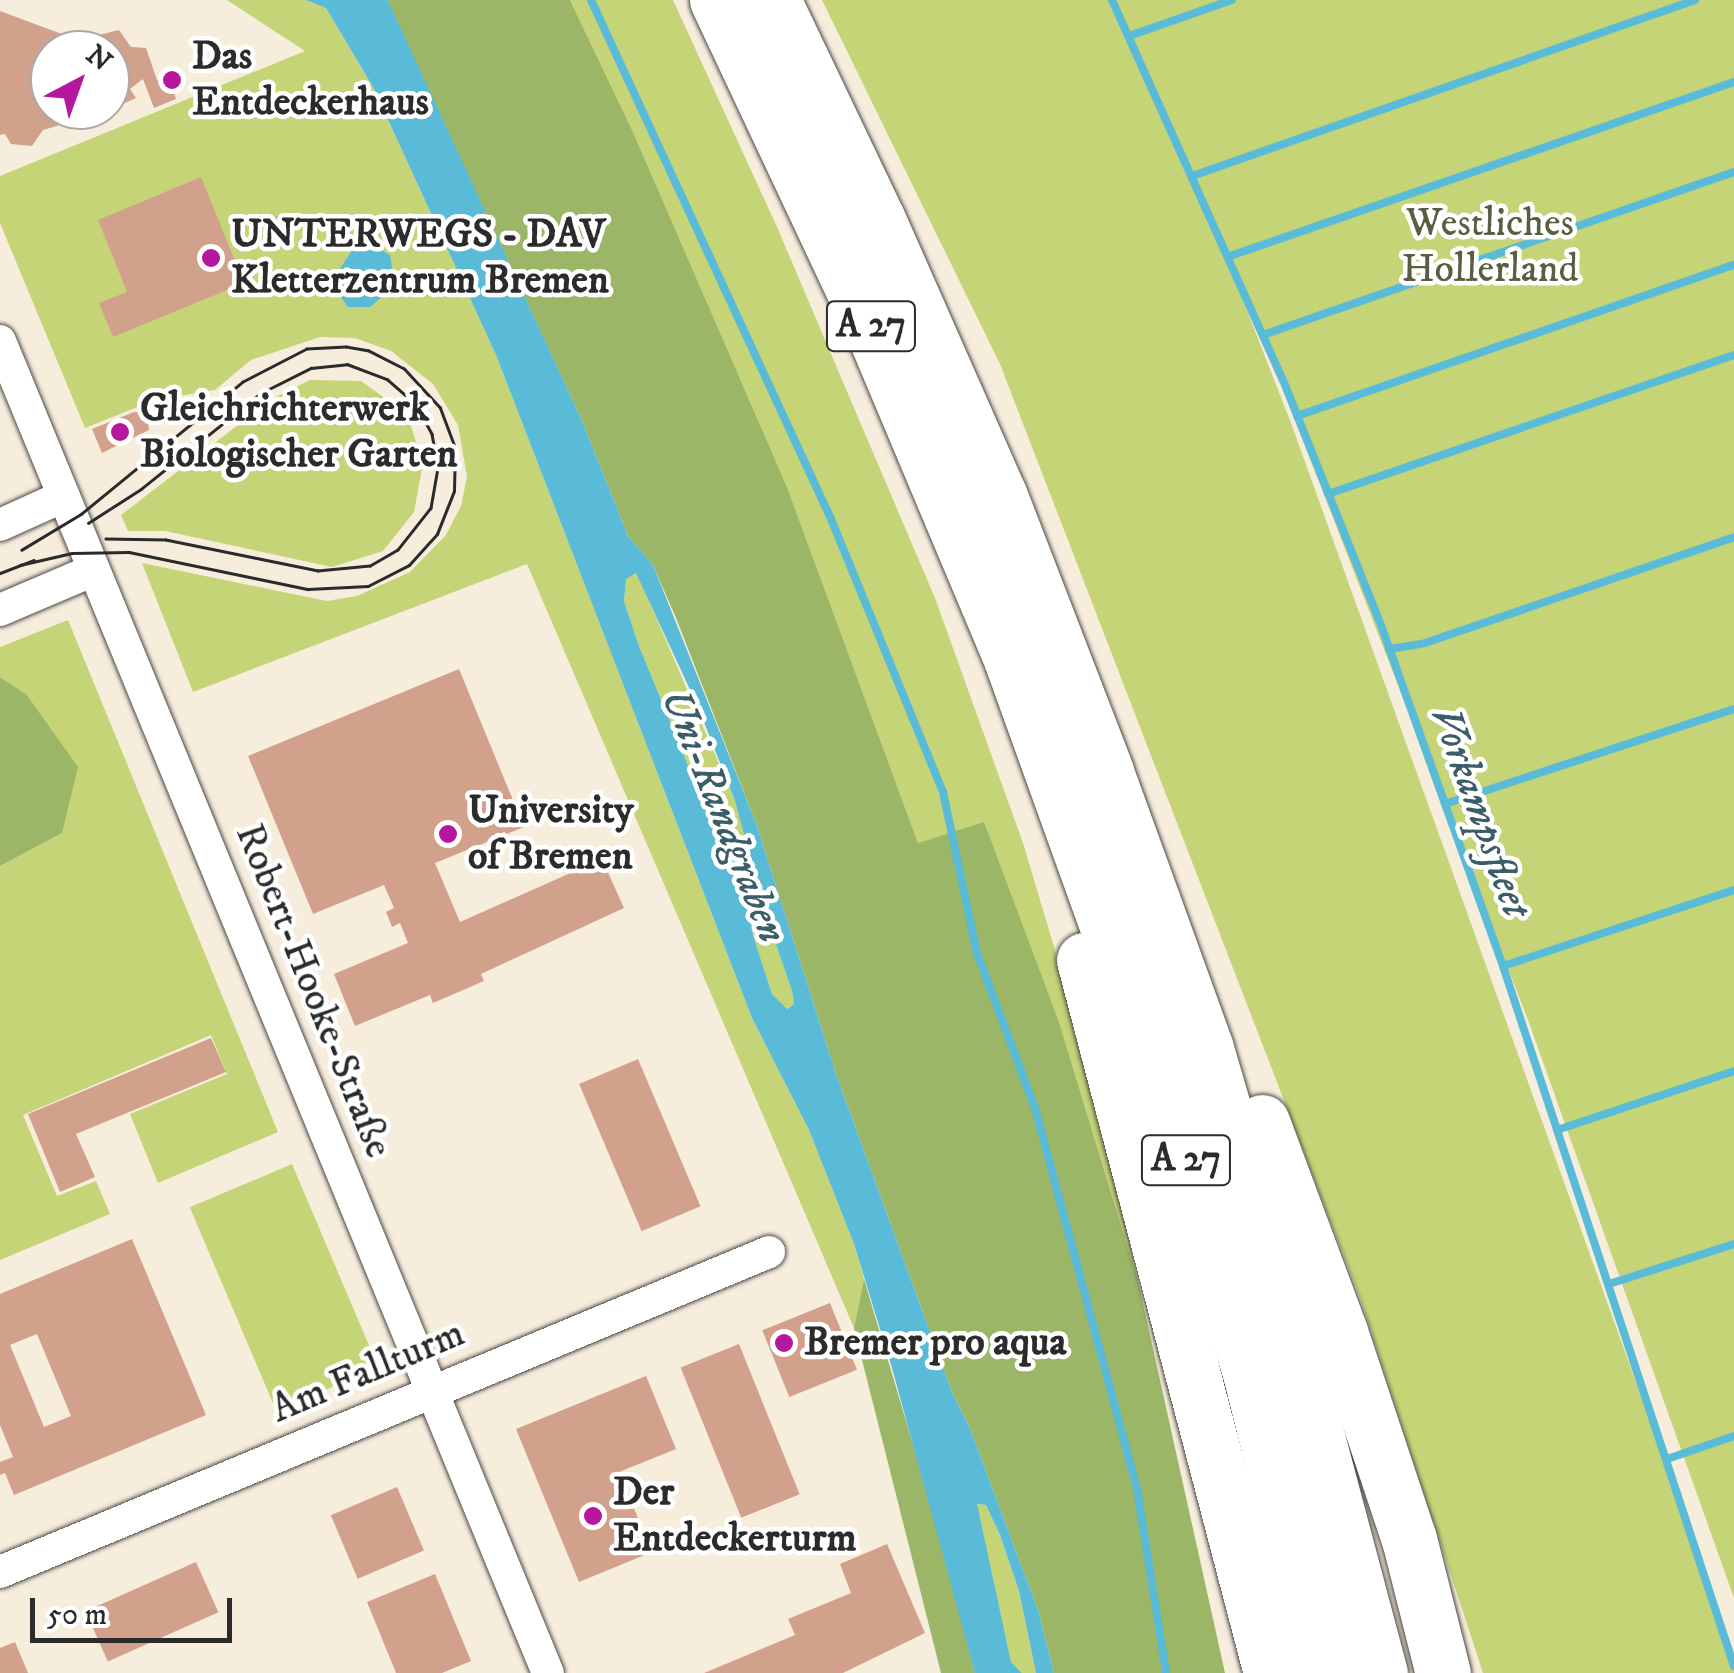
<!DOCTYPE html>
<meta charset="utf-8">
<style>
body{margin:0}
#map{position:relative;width:1734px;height:1673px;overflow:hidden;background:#f7eddc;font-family:"IM FELL DW Pica",serif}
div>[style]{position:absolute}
.green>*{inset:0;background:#c5d476;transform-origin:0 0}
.forest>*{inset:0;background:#9cb667}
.water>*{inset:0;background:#59bbd7}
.stream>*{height:8px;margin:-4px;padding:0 4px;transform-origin:4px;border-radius:4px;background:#59bbd7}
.building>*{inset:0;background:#d2a18b;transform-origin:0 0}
.roads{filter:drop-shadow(0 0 2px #4a4846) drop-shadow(0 0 2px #4a4846)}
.street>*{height:32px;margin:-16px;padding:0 16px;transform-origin:16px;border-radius:16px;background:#fff}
.highway>*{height:55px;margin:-27.5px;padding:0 27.5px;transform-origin:27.5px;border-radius:27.5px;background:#fff}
.tram>*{height:2.5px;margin:-1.25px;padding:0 1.25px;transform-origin:1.25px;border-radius:1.25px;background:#2b2b2b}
.dots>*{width:28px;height:28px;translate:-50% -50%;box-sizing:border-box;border:5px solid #fff;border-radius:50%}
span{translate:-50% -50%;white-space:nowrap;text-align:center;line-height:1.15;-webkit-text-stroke:9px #fff;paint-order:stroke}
.shield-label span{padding:2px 8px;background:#fff;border:2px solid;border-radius:8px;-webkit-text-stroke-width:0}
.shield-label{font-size:38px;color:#2b2b2b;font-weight:700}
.poi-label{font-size:40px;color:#2b2b2b;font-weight:700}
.left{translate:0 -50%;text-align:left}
.park-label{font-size:40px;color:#595e42}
.street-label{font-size:40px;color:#2b2b2b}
.water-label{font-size:42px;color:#3b5d67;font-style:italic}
.north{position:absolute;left:30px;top:30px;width:100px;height:100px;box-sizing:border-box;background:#fff;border:2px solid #aaa;border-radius:50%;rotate:41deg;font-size:28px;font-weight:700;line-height:40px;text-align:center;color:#2b2b2b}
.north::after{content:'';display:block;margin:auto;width:35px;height:45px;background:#b5179e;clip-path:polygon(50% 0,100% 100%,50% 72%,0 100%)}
.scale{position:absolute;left:30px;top:1598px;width:202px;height:45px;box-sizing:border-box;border:5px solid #2b2b2b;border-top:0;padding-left:12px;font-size:30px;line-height:35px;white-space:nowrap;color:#2b2b2b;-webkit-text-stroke:8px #fff;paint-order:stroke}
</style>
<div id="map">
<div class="green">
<i style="clip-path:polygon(227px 0,306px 0,326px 8px,373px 87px,496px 355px,752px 1018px,809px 1130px,854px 1244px,864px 1279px,854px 1328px,527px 564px,193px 692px,142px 563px,327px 601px,357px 596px,410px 572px,446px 535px,461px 506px,467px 477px,458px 425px,433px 384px,391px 351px,355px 338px,320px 337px,251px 360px,215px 390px,155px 400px,85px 428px,0 223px,0 176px,305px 51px)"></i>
<i style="clip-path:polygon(570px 0,673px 0,777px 227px,935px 598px,1023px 843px,1096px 1087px,1138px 1281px,1059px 1022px,983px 823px,918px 843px,787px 487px,633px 132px)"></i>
<i style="clip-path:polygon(822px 0,1108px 0,1226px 257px,1291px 423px,1734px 1655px,1734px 1673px,1483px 1673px,1361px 1300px,1000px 364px)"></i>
<i style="clip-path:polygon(1112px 0,1734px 0,1734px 1598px,1528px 1020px,1244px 289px)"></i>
<i style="clip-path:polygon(310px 380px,361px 381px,407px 414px,423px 463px,414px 512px,383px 551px,332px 567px,165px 531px,128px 531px,121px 515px,272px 399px)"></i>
<i style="clip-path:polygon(637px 573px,735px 801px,751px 861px,749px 871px,739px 873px,705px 807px,639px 646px,624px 601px,626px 578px)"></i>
<i style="clip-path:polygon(68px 620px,278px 1132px,158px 1183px,130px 1114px,227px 1074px,211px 1035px,23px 1115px,57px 1196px,96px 1181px,110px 1214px,0 1260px,0 866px,62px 833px,26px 694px,0 677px,0 647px)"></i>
<i style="clip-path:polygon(754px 900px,762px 904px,792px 991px,794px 1004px,786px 1009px,772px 994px,753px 935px,746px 906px)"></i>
<i style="left:292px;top:1164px;width:221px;height:111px;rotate:67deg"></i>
<i style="clip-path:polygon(976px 1504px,986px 1505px,1000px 1535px,1019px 1591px,1036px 1673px,1022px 1673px,1011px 1662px)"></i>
</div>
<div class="forest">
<i style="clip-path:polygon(387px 0,570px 0,633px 132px,787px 487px,918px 843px,984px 822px,1059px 1022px,1138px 1281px,1225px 1673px,1054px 1673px,1038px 1610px,969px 1426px,952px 1392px,836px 1074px,756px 823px,676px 618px,653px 565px,628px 536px,583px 423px)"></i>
<i style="clip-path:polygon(0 677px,26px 694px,78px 767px,62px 833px,0 866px)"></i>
<i style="clip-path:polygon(864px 1279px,943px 1546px,975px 1673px,941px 1673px,854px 1328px)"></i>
</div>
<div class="water">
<i style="clip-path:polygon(evenodd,306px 0,387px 0,390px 5px,583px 423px,628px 536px,653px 565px,756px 823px,836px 1074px,952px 1392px,969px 1426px,1038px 1610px,1054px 1673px,1036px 1673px,1019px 1591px,1000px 1535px,986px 1505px,977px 1504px,1011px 1662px,1022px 1673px,975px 1673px,892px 1368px,854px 1244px,809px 1130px,752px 1018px,496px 355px,373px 87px,326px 8px,306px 0,636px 573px,698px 707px,735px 801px,751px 861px,748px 871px,739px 873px,705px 807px,639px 646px,624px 601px,626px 579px,636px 573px,306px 0,754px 900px,762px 904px,792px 991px,794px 1004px,787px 1009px,772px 994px,753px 935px,747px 906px,754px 900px)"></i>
<i style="clip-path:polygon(371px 244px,390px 255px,395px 286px,370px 307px,348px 307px,338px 293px,341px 267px,351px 252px)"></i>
</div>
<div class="stream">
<i style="left:591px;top:0;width:572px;rotate:65.18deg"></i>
<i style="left:831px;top:519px;width:295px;rotate:67.7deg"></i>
<i style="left:943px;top:792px;width:165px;rotate:78.1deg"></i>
<i style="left:977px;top:953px;width:165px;rotate:69.5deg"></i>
<i style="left:1035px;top:1108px;width:394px;rotate:75deg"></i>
<i style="left:1137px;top:1489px;width:186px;rotate:81deg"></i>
<i style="left:1112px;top:0;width:417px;rotate:65.8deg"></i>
<i style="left:1283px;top:380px;width:267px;rotate:68.2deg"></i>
<i style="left:1382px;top:628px;width:359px;rotate:70.3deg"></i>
<i style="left:1503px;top:966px;width:737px;rotate:71.74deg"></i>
<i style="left:1129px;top:36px;width:109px;rotate:-19.3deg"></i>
<i style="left:1195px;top:175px;width:530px;rotate:-19.29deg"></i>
<i style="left:1230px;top:256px;width:533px;rotate:-19.05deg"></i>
<i style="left:1263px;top:335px;width:498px;rotate:-19.1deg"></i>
<i style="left:1297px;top:416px;width:462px;rotate:-19.1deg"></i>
<i style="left:1328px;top:494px;width:429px;rotate:-18.9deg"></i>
<i style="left:1389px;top:649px;width:36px;rotate:-9deg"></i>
<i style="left:1425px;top:643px;width:327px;rotate:-18.9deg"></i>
<i style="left:1445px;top:804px;width:304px;rotate:-18.2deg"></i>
<i style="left:1503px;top:966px;width:243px;rotate:-18.2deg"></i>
<i style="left:1557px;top:1130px;width:187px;rotate:-18.4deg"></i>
<i style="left:1609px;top:1284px;width:131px;rotate:-17.7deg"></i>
<i style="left:1667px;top:1459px;width:71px;rotate:-18.9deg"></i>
</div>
<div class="building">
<i style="clip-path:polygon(0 11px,78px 40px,119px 30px,131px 47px,146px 48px,157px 80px,168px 75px,176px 99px,154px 108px,143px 79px,130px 89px,136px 98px,118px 106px,110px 99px,110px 50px,50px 50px,50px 110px,108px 111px,43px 130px,32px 146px,11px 144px,5px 134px,0 135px)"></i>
<i style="clip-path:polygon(201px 177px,244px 283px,113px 337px,99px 303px,127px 292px,98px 220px)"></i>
<i style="left:282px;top:214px;width:31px;height:22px;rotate:69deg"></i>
<i style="clip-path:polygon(134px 412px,147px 413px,149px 430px,102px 453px,92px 429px)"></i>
<i style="clip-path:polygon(459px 669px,524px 827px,435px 863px,460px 922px,602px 859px,624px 908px,481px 974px,484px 981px,433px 1003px,430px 995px,355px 1026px,334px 974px,408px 943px,400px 923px,392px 927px,389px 919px,386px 912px,394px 908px,384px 885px,313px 914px,248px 756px)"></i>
<i style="clip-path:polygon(211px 1038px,226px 1072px,76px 1134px,95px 1177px,60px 1192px,28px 1114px)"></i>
<i style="left:638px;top:1059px;width:160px;height:64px;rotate:67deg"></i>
<i style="clip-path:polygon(evenodd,132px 1239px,206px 1415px,14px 1495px,5px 1473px,0 1475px,0 1462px,13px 1457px,0 1425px,0 1294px,132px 1239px,37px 1334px,71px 1416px,44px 1427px,10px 1345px,37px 1334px)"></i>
<i style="left:830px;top:1303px;width:72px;height:73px;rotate:68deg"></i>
<i style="left:739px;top:1344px;width:162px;height:63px;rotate:68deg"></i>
<i style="clip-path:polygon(646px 1376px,676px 1449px,619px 1472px,652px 1552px,579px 1582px,516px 1429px)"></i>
<i style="left:397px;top:1487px;width:69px;height:72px;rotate:67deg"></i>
<i style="clip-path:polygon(887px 1544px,925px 1633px,843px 1673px,704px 1673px,795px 1635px,788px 1619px,851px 1593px,840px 1564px)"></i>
<i style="left:196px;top:1562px;width:55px;height:121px;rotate:66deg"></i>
<i style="clip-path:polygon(435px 1574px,471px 1661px,442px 1673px,396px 1673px,367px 1602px)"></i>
<i style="clip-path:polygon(15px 1642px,28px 1673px,0 1673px,0 1648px)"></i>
</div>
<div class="roads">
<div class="street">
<i style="left:0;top:341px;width:1440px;rotate:67.64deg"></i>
<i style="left:0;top:525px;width:70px;rotate:-24.4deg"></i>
<i style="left:0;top:610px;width:102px;rotate:-23.1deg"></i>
<i style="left:0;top:1572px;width:833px;rotate:-22.59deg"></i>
</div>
<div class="highway">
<i style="left:717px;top:0;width:376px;rotate:64.8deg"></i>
<i style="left:877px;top:340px;width:346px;rotate:67.2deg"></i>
<i style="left:1011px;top:659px;width:345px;rotate:70.2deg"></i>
<i style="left:1128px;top:984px;width:206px;rotate:71.9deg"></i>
<i style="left:1192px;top:1180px;width:206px;rotate:73.3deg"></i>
<i style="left:1251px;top:1377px;width:305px;rotate:76deg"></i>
<i style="left:773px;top:0;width:244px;rotate:64.5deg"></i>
<i style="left:878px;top:220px;width:300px;rotate:66.2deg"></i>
<i style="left:999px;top:494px;width:298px;rotate:68.9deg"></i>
<i style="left:1106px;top:772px;width:294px;rotate:70.1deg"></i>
<i style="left:1206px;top:1049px;width:298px;rotate:73.6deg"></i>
<i style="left:1290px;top:1335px;width:350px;rotate:75.1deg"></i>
<i style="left:1084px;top:960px;width:737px;rotate:75.3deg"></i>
<i style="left:1262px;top:1122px;width:224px;rotate:69.6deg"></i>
<i style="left:1340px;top:1332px;width:218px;rotate:71.6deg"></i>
<i style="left:1409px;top:1539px;width:138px;rotate:75.8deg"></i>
</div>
</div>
<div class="tram">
<i style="left:88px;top:523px;width:63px;rotate:-32.7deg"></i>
<i style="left:141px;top:489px;width:154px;rotate:-38.7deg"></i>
<i style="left:261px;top:393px;width:56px;rotate:-26.6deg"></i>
<i style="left:311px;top:368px;width:36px;rotate:-6deg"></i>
<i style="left:347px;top:364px;width:43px;rotate:20.6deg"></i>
<i style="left:387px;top:379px;width:37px;rotate:41deg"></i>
<i style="left:415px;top:403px;width:35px;rotate:61deg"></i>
<i style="left:432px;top:434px;width:35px;rotate:80deg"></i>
<i style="left:438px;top:468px;width:41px;rotate:99.9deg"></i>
<i style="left:431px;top:508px;width:53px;rotate:128.2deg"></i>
<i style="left:398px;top:550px;width:32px;rotate:150deg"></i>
<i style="left:370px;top:566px;width:52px;rotate:174.5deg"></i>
<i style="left:318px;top:571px;width:155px;rotate:-168.5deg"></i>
<i style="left:166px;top:540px;width:60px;rotate:-179deg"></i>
<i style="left:20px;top:565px;width:53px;rotate:-13deg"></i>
<i style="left:72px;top:553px;width:57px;rotate:-1deg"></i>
<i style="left:129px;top:552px;width:183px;rotate:11.7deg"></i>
<i style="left:308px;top:589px;width:60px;rotate:-2.9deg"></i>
<i style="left:368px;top:586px;width:46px;rotate:-27.1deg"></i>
<i style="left:409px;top:565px;width:42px;rotate:-47.9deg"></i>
<i style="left:437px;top:534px;width:46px;rotate:-68.4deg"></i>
<i style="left:454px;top:491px;width:43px;rotate:-88.7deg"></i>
<i style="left:455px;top:448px;width:43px;rotate:-110.6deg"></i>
<i style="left:440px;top:408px;width:53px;rotate:-132.7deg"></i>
<i style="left:404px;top:369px;width:39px;rotate:-153deg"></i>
<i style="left:369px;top:351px;width:23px;rotate:-170deg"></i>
<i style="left:346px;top:347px;width:39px;rotate:177deg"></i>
<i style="left:307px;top:349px;width:72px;rotate:152.7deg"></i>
<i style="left:243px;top:382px;width:208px;rotate:140.7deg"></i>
<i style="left:82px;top:514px;width:70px;rotate:149deg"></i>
<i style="left:0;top:573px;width:36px;rotate:-21deg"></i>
</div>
<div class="dots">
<i style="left:172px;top:80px;background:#b5179e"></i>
<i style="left:211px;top:258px;background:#b5179e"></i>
<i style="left:120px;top:432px;background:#b5179e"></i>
<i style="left:448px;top:834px;background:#b5179e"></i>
<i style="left:784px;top:1343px;background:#b5179e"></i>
<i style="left:593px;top:1516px;background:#b5179e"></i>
</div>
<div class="shield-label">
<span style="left:871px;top:326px">A 27</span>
<span style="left:1186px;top:1160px">A 27</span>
</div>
<div class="poi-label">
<span class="left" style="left:192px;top:80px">Das<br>Entdeckerhaus</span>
<span class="left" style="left:231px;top:258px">UNTERWEGS - DAV<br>Kletterzentrum Bremen</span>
<span class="left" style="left:140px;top:432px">Gleichrichterwerk<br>Biologischer Garten</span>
<span class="left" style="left:468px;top:834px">University<br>of Bremen</span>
<span class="left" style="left:804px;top:1343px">Bremer pro aqua</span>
<span class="left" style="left:613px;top:1516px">Der<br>Entdeckerturm</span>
</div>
<div class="park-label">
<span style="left:1490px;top:247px">Westliches<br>Hollerland</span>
</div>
<div class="street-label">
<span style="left:313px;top:991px;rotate:68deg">Robert-Hooke-Straße</span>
<span style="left:368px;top:1372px;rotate:-23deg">Am Fallturm</span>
</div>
<div class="water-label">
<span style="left:1480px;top:812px;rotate:70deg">Vorkampsfleet</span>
<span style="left:723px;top:816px;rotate:68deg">Uni-Randgraben</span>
</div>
<div class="north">N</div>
<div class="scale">50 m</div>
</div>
